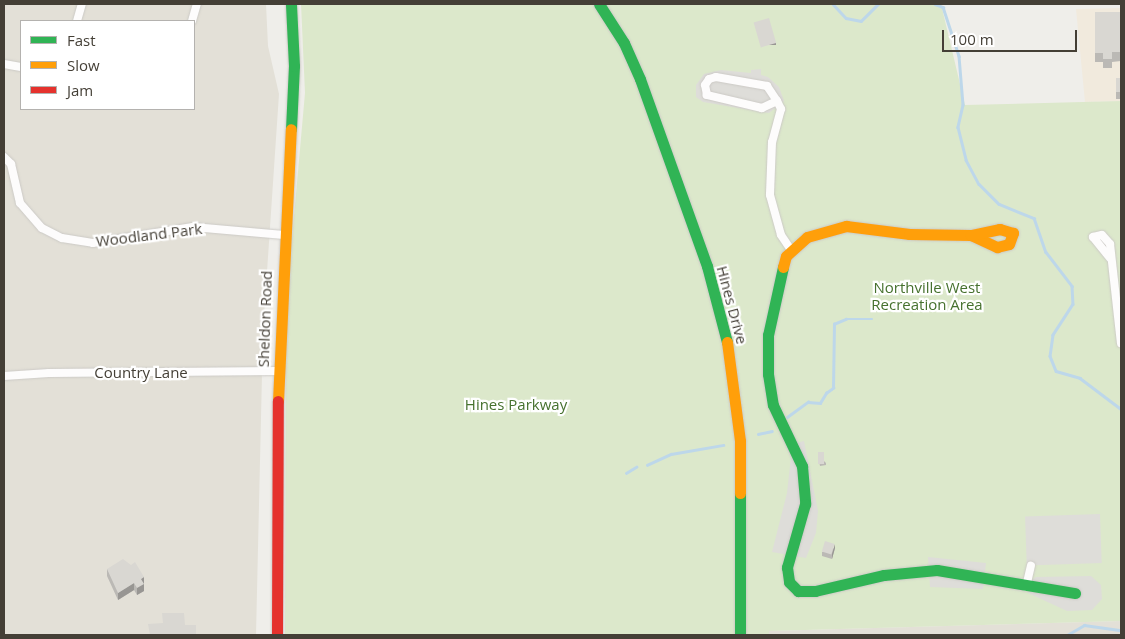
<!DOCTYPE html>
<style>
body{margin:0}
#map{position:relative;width:1125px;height:639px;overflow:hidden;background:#efeeea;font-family:"Open Sans",sans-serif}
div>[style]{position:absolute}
.residential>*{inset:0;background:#e3e0d7}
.commercial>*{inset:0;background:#f1eadd}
.green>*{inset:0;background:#dce8cb}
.parking>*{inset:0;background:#deddd9;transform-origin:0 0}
.stream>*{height:2.5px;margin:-1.25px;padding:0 1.25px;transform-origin:1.25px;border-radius:1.25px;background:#bdd7ea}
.roads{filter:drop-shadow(0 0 1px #cccac6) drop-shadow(0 0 1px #cccac6)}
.street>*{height:8px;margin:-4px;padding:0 4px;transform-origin:4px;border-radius:4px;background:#fdfcfc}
.fast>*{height:11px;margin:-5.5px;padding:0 5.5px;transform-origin:5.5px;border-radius:5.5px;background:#30b455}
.slow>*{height:11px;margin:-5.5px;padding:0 5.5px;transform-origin:5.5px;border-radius:5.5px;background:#ff9f0a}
.jam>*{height:11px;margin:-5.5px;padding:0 5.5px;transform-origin:5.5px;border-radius:5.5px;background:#e5322d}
.wall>*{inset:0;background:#bbb9b5;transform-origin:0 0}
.shaded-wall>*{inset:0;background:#989693;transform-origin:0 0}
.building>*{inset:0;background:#d9d7d2;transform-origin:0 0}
span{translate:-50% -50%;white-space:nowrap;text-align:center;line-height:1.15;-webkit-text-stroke:4.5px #fff;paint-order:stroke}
.street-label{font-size:15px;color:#443f36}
.park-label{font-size:15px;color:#46712e}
.frame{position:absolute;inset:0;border:5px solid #443f36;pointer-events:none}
.legend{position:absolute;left:20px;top:20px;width:175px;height:90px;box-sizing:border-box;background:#fff;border:1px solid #b4b2af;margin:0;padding:6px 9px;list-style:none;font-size:15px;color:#443f36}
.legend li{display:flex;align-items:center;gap:10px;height:25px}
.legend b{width:25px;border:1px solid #b4b2af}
.scale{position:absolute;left:942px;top:30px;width:135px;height:22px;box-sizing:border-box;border:2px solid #443f36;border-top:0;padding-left:6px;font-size:15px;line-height:18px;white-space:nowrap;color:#443f36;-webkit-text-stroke:4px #fff;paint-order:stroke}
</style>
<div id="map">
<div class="residential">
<i style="clip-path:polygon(evenodd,4px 4px,266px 4px,268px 46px,279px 94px,263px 331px,256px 635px,4px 635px,4px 4px,21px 21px,194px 21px,194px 109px,21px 109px,21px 21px)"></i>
<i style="clip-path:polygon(1121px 621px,1121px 635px,769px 635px,769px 631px)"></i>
</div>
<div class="commercial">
<i style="clip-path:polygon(1121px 8px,1121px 101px,1085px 102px,1076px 9px)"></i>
</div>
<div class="green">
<i style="clip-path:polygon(301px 4px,941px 4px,965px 105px,1121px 101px,1121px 621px,769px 631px,769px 635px,285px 635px,286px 306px,305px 93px)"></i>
</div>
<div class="parking">
<i style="clip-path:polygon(761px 69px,761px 75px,768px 77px,779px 87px,784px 101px,769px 113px,703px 102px,696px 97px,696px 85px,704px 74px,721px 70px,751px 73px,751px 70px)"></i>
<i style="clip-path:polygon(804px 441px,818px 511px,816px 533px,806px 558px,772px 552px,787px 493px,791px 457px,786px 446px)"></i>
<i style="left:1100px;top:514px;width:49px;height:75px;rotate:88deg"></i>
<i style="clip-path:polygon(928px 557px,986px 563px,983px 589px,930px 587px)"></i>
<i style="clip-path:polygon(1091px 576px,1101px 585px,1102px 599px,1092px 610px,1067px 611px,1028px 593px,1029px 582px,1036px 577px)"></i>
</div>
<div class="stream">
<i style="left:833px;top:4px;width:19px;rotate:47deg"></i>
<i style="left:846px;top:18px;width:15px;rotate:11deg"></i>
<i style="left:861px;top:21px;width:24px;rotate:-45deg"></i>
<i style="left:935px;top:4px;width:9px;rotate:21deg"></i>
<i style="left:943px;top:7px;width:52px;rotate:71.9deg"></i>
<i style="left:959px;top:56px;width:49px;rotate:85.3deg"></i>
<i style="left:963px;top:105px;width:23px;rotate:103deg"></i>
<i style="left:958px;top:127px;width:34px;rotate:76deg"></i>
<i style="left:966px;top:160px;width:27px;rotate:62deg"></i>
<i style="left:979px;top:184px;width:28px;rotate:45deg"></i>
<i style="left:999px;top:204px;width:38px;rotate:22deg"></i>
<i style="left:1034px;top:218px;width:36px;rotate:71deg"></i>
<i style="left:1046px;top:252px;width:43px;rotate:52.6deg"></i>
<i style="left:1072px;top:286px;width:18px;rotate:87deg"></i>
<i style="left:1073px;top:304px;width:37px;rotate:123deg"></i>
<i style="left:1053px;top:335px;width:21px;rotate:98deg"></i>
<i style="left:1050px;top:356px;width:16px;rotate:68deg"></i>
<i style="left:1056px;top:371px;width:25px;rotate:16deg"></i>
<i style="left:1080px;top:378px;width:51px;rotate:37.1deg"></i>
<i style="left:787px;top:417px;width:26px;rotate:-36deg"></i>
<i style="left:808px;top:402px;width:12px;rotate:5deg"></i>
<i style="left:820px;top:403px;width:12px;rotate:-59deg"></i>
<i style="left:826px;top:393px;width:9px;rotate:-36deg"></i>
<i style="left:833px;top:388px;width:64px;rotate:-89.1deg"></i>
<i style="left:834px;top:324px;width:13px;rotate:-23deg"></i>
<i style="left:846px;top:319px;width:26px"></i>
<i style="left:758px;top:434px;width:14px;rotate:-12deg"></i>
<i style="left:647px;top:465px;width:26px;rotate:-25deg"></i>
<i style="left:671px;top:454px;width:53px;rotate:-9.8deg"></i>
<i style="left:626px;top:473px;width:12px;rotate:-31deg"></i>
<i style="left:1067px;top:635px;width:20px;rotate:-30deg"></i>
<i style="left:1084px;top:625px;width:37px;rotate:8deg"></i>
</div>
<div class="roads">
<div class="street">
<i style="left:77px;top:21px;width:18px;rotate:-74deg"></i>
<i style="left:192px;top:21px;width:18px;rotate:-74deg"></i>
<i style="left:4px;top:64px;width:17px;rotate:10deg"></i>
<i style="left:716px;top:77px;width:52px;rotate:10deg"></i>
<i style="left:767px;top:86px;width:18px;rotate:56deg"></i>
<i style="left:777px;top:101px;width:17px;rotate:155deg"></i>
<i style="left:762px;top:108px;width:57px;rotate:-166.7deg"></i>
<i style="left:707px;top:95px;width:10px;rotate:-101deg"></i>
<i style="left:705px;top:85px;width:7px;rotate:-56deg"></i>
<i style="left:709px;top:79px;width:7px;rotate:-16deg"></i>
<i style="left:777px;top:101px;width:9px;rotate:63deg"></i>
<i style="left:781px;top:109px;width:34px;rotate:105deg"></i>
<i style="left:772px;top:142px;width:53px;rotate:92.2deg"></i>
<i style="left:770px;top:195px;width:41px;rotate:74.6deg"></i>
<i style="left:781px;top:235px;width:18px;rotate:56deg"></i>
<i style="left:4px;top:157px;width:10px;rotate:45deg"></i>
<i style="left:11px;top:164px;width:40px;rotate:77deg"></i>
<i style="left:20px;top:203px;width:33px;rotate:49deg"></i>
<i style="left:42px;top:228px;width:22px;rotate:27deg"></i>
<i style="left:62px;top:238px;width:31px;rotate:9deg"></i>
<i style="left:93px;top:243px;width:101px;rotate:-9.1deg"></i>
<i style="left:193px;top:227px;width:91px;rotate:5deg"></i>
<i style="left:1110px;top:258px;width:27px;rotate:-129deg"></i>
<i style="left:1093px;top:237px;width:9px;rotate:-13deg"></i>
<i style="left:1102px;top:235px;width:12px;rotate:48deg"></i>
<i style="left:1110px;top:244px;width:100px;rotate:83.7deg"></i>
<i style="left:4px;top:376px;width:45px;rotate:-3.8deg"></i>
<i style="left:49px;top:373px;width:229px;rotate:-0.5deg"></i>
<i style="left:1026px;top:587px;width:22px;rotate:-77deg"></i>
</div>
<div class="fast">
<i style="left:599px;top:4px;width:46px;rotate:57.3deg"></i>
<i style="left:624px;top:43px;width:39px;rotate:66deg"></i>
<i style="left:640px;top:79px;width:199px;rotate:70.3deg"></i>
<i style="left:707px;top:266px;width:79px;rotate:75.3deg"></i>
<i style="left:291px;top:129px;width:63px;rotate:-87.3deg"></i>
<i style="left:294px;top:66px;width:62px;rotate:-92.8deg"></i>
<i style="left:783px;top:267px;width:70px;rotate:102.4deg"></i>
<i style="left:768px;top:335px;width:39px;rotate:90deg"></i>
<i style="left:768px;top:374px;width:31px;rotate:81deg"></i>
<i style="left:773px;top:405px;width:68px;rotate:64.6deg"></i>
<i style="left:802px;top:466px;width:38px;rotate:85deg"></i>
<i style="left:805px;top:504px;width:66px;rotate:105.9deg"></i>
<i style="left:787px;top:567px;width:15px;rotate:82deg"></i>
<i style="left:789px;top:582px;width:13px;rotate:45deg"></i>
<i style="left:798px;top:591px;width:17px"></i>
<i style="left:815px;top:591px;width:71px;rotate:-13.1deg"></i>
<i style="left:884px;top:575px;width:53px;rotate:-5.4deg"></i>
<i style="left:937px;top:570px;width:140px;rotate:9.5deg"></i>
<i style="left:740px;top:493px;width:142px;rotate:90deg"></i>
</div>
<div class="slow">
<i style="left:783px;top:267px;width:11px;rotate:-75deg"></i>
<i style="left:786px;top:256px;width:28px;rotate:-42deg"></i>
<i style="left:807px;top:237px;width:41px;rotate:-15.8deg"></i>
<i style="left:846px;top:226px;width:64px;rotate:7.2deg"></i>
<i style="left:909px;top:234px;width:62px;rotate:0.9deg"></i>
<i style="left:971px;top:235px;width:29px;rotate:25deg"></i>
<i style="left:997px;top:247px;width:12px;rotate:-14deg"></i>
<i style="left:1009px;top:244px;width:12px;rotate:-70deg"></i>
<i style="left:1013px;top:233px;width:14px;rotate:-163deg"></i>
<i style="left:1000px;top:229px;width:30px;rotate:168deg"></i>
<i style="left:727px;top:342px;width:100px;rotate:82.5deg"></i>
<i style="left:740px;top:441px;width:52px;rotate:90deg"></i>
<i style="left:278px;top:401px;width:272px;rotate:-87.3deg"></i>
</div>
<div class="jam">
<i style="left:277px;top:635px;width:234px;rotate:-89.8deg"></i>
</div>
</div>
<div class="wall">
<i style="clip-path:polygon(1095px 12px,1121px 12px,1121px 61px,1112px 62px,1112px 68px,1103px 68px,1103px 62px,1095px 62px)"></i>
<i style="left:1116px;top:78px;width:5px;height:21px"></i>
<i style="clip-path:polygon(818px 455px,826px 463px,826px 465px,820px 466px)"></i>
<i style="clip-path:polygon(835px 548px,832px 559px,822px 556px,822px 552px)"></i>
<i style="clip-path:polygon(107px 569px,144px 577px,144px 591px,137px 595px,134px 590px,118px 600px,107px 576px)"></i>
</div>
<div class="shaded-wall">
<i style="left:776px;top:43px;width:2px;height:16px;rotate:90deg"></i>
<i style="clip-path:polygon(835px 544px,835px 548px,832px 559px,832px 554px)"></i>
<i style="clip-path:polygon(144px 577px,144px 591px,137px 595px,137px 588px,141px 579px)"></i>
<i style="clip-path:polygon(134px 583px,134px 590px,118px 600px,118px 593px)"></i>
</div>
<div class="building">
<i style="clip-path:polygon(1095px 12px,1121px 12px,1121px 52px,1112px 52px,1112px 59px,1103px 59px,1103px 53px,1095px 53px)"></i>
<i style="left:769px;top:18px;width:26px;height:16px;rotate:74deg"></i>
<i style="left:1116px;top:78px;width:5px;height:14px"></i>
<i style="left:818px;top:452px;width:6px;height:12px"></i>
<i style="left:825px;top:541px;width:10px;height:11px;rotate:17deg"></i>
<i style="clip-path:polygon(123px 559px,131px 565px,135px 562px,144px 577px,141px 579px,144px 584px,137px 588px,134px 583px,118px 593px,107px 569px)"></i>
<i style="clip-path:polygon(162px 613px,184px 613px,185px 625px,196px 625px,196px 635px,150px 635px,148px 624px,163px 623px)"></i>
</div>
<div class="street-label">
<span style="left:149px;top:235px;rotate:-7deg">Woodland Park</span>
<span style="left:732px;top:305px;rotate:75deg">Hines Drive</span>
<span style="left:265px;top:319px;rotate:-88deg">Sheldon Road</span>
<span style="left:141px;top:373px">Country Lane</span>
</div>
<div class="park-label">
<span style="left:927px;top:296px">Northville West<br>Recreation Area</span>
<span style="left:516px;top:405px">Hines Parkway</span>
</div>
<div class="frame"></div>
<ul class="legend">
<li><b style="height:6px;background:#30b455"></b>Fast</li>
<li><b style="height:6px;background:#ff9f0a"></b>Slow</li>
<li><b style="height:6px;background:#e5322d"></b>Jam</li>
</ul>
<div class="scale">100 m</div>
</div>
